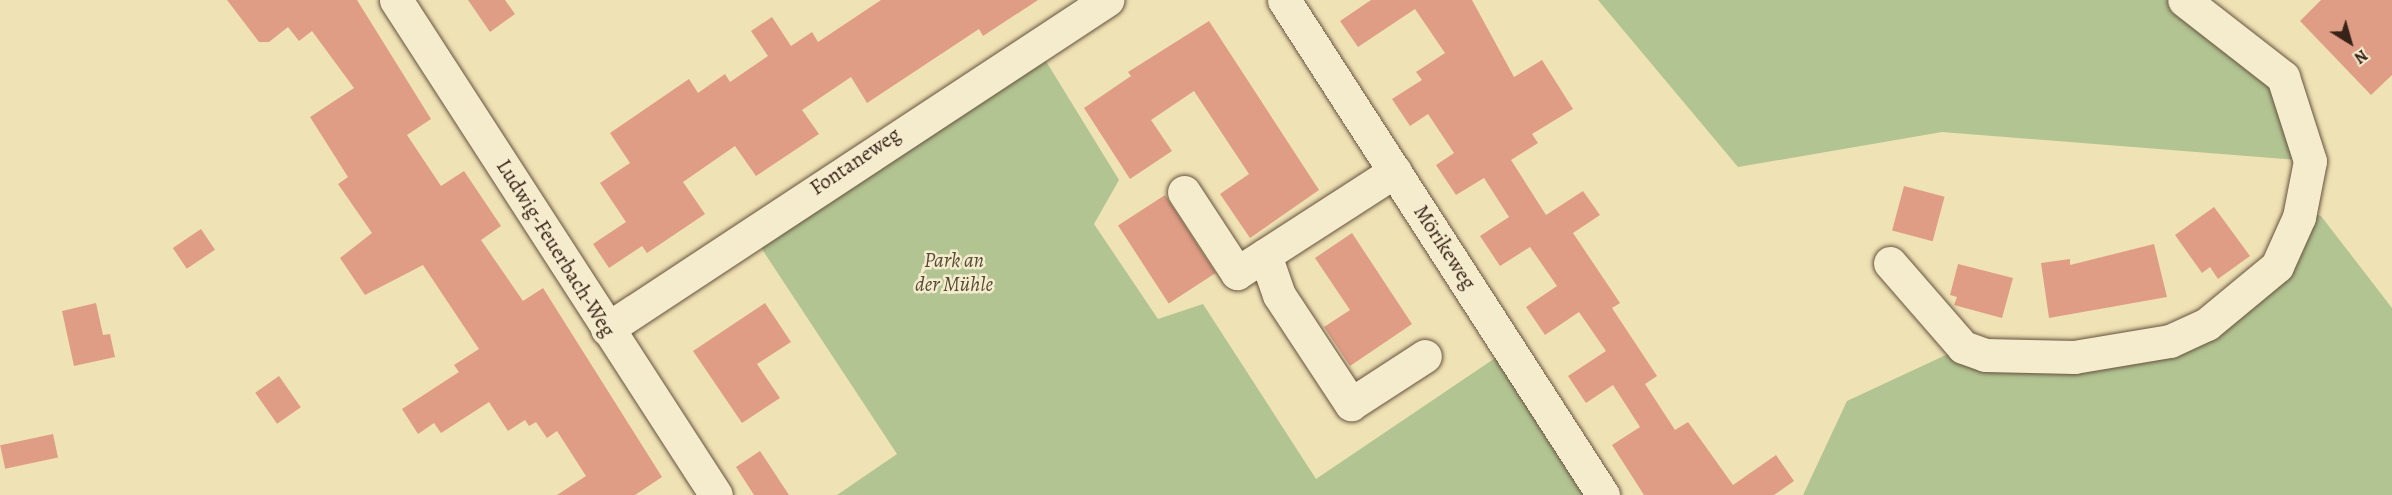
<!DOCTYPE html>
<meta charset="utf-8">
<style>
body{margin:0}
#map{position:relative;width:2392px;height:495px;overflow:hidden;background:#efe2b4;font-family:Alegreya,serif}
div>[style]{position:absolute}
.green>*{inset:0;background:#b2c492}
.building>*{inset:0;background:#e09d86;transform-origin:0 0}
.roads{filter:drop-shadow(0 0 2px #66533f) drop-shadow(0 0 2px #66533f)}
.minor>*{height:33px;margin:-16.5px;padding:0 16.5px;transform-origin:16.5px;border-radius:16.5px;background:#f5ecce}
span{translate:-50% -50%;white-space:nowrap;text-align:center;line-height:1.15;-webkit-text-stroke:5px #f5ecce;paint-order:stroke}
.street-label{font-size:21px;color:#382318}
.park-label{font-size:21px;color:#564b36;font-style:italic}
.north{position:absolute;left:2320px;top:12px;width:60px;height:60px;-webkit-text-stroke:4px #f5ecce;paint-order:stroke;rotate:143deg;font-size:16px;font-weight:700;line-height:24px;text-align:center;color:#382318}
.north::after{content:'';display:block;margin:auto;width:21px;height:27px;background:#382318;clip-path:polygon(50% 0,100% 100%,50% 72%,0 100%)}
</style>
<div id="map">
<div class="green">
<i style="clip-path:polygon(1598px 0,2184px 0,2283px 77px,2310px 161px,1942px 132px,1738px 167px)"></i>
<i style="clip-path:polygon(1036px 45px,1119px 180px,1094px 224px,1158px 319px,1203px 304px,1316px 479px,1510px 348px,1603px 495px,837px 495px,897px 454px,750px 231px)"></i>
<i style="clip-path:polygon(2311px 213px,2321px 216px,2392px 308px,2392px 495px,1803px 495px,1847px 401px,1963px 347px,2170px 341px)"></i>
</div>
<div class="building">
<i style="clip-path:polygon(227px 0,357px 0,431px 119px,407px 135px,441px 186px,464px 171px,501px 226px,481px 240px,523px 301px,543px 288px,662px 477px,635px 495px,557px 495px,586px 476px,557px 431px,547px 438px,536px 422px,529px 426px,525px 420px,508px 431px,489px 402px,441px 433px,434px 423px,418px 434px,402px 409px,459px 372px,454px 365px,479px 349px,423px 265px,365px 295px,340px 258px,372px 233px,338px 184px,348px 177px,310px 117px,354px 88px,312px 31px,299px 41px,288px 27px,269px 42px,259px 42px)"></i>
<i style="clip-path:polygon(468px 0,505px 0,515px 14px,490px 32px)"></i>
<i style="clip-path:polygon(881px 0,1038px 0,983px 36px,979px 29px,867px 103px,851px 77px,802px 110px,819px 134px,756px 176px,735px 146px,683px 182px,705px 214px,647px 253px,642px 246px,609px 268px,593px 244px,626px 222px,600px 183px,630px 163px,610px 133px,689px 79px,698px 93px,725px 74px,730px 82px,768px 56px,751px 31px,772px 17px,791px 46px,812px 32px,818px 42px)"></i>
<i style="clip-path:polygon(1371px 0,1472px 0,1514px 77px,1542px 60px,1573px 109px,1532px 134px,1538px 143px,1511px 160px,1546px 215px,1583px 191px,1600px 215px,1573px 233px,1620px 303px,1612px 308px,1657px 376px,1645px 384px,1675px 430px,1688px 422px,1733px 485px,1776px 455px,1794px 481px,1774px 495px,1644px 495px,1612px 445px,1640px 427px,1613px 385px,1586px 403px,1568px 376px,1606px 351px,1579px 312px,1545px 335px,1526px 307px,1557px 286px,1530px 247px,1500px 266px,1480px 236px,1509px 217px,1484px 178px,1456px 195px,1436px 165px,1454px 153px,1428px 114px,1410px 126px,1392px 99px,1422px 80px,1416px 72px,1445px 53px,1415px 9px,1358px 47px,1340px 21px)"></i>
<i style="clip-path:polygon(2321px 0,2392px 0,2392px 75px,2371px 95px,2300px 21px)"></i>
<i style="clip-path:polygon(1209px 21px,1319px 190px,1250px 238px,1220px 194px,1249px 174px,1194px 91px,1151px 120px,1172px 151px,1130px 179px,1084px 108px,1131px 76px,1128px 72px)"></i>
<i style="left:1904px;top:186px;width:42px;height:46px;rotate:15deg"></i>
<i style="left:1165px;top:195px;width:93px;height:56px;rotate:57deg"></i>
<i style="clip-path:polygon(2214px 207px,2250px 256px,2218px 279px,2210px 267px,2202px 273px,2175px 235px)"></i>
<i style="left:201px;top:229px;width:25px;height:34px;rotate:56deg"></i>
<i style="clip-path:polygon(1352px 233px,1412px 324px,1350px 366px,1324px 327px,1350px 310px,1315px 258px)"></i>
<i style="clip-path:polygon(2154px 244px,2167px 297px,2049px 318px,2041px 263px,2070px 259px,2070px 265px)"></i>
<i style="clip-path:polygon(1958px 264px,2013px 278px,2002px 318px,1954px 305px,1957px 297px,1950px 295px)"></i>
<i style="clip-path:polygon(96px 303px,103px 335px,110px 334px,115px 357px,74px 366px,62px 311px)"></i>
<i style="clip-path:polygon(765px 303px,791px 342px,757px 364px,780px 398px,742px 423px,693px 351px)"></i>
<i style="left:279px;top:376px;width:38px;height:29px;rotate:55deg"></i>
<i style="left:53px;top:434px;width:24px;height:54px;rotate:78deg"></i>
<i style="clip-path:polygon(760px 451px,789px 495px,754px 495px,736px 467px)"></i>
</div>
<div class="roads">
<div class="minor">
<i style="left:396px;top:0;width:589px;rotate:57.12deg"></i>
<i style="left:1284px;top:0;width:589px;rotate:57.2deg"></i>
<i style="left:1184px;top:192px;width:97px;rotate:56.8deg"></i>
<i style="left:1237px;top:273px;width:188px;rotate:-32.8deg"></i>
<i style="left:1265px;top:255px;width:42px;rotate:70.7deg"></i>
<i style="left:1279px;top:295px;width:131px;rotate:56.6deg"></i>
<i style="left:1351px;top:404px;width:88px;rotate:-33deg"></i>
<i style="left:1890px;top:263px;width:111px;rotate:49deg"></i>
<i style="left:1963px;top:347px;width:23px;rotate:20deg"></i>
<i style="left:1985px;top:355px;width:89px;rotate:1.3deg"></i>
<i style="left:2074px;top:357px;width:97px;rotate:-9.5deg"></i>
<i style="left:2170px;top:341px;width:41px;rotate:-24.7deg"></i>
<i style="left:2207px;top:324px;width:91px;rotate:-39.6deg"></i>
<i style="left:2277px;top:266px;width:54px;rotate:-65.8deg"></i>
<i style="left:2299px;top:217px;width:57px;rotate:-78.9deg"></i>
<i style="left:2310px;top:161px;width:88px;rotate:-107.8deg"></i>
<i style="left:2283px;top:77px;width:125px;rotate:-142.1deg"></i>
<i style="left:607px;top:329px;width:599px;rotate:-33.34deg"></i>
</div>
</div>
<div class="street-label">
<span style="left:855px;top:161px;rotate:-34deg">Fontaneweg</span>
<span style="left:1445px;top:247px;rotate:57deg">Mörikeweg</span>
<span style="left:556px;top:248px;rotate:58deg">Ludwig-Feuerbach-Weg</span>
</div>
<div class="park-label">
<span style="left:954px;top:272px">Park an<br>der Mühle</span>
</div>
<div class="north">N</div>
</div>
